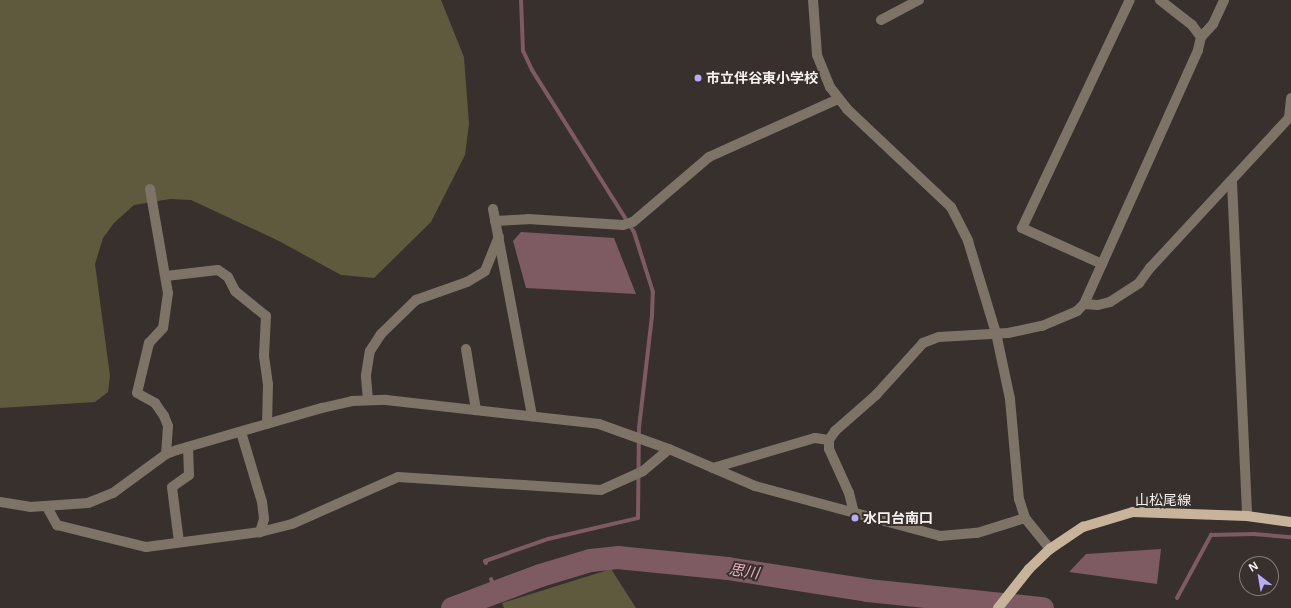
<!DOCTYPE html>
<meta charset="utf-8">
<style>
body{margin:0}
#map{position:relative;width:1291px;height:608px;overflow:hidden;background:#37302d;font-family:"Noto Sans","Noto Sans JP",sans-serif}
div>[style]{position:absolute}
.green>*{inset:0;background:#5f5a3d}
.water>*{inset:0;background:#7e5a62}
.stream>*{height:4px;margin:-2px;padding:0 2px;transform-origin:2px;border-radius:2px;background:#7e5a62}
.river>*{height:23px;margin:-11.5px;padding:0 11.5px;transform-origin:11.5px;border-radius:11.5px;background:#7e5a62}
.minor>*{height:10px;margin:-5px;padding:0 5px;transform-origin:5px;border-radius:5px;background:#7d7367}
.major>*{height:10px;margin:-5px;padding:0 5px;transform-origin:5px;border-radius:5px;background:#c7b49a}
.dots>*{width:11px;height:11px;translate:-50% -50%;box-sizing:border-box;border:2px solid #37302d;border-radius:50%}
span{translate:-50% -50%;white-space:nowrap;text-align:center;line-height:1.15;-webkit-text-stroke:4px #37302d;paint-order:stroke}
.poi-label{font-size:14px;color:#f7f2f0;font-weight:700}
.left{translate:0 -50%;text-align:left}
.street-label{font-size:14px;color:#f7f2f0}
.water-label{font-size:15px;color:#eeacbc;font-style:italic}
.north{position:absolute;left:1239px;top:556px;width:40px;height:40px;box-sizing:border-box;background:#37302d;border:1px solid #847e7b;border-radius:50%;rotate:329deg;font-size:11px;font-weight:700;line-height:16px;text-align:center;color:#f7f2f0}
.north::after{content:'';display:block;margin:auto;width:14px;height:18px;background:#b8abf7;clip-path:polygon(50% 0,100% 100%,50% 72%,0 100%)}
</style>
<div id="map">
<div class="green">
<i style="clip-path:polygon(0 0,441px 0,464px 57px,469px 124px,465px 155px,431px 222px,374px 278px,341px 275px,279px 241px,191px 200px,170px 199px,134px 205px,114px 223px,103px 238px,95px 264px,110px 376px,108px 392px,95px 402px,0 408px)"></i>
<i style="clip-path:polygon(611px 569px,636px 608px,504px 608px,502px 603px)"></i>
</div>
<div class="water">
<i style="clip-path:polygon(521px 232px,614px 238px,636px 294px,526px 288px,513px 241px)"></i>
<i style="clip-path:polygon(1161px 549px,1157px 584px,1069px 572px,1086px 554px)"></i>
</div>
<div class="stream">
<i style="left:486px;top:563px;width:2px;rotate:-117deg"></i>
<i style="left:485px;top:561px;width:67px;rotate:-19.2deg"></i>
<i style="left:548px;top:539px;width:92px;rotate:-13.1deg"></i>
<i style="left:638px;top:518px;width:90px;rotate:-89.4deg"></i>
<i style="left:639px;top:428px;width:114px;rotate:-83.4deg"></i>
<i style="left:652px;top:315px;width:23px;rotate:-88deg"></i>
<i style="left:653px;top:292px;width:63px;rotate:-107.6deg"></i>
<i style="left:634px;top:232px;width:191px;rotate:-122.2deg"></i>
<i style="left:532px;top:70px;width:21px;rotate:-115deg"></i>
<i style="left:523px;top:51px;width:51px;rotate:-92.2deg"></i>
<i style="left:491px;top:579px;width:14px;rotate:69deg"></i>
<i style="left:1177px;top:598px;width:72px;rotate:-61.6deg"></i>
<i style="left:1211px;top:535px;width:43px;rotate:-1.3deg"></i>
<i style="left:1254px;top:534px;width:37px;rotate:5deg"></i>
</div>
<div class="river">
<i style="left:452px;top:608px;width:94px;rotate:-20.6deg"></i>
<i style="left:540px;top:575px;width:52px;rotate:-16.7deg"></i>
<i style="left:590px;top:560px;width:27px;rotate:-6deg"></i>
<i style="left:617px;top:557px;width:111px;rotate:5.7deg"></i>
<i style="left:727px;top:568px;width:142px;rotate:8.9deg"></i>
<i style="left:867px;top:590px;width:176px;rotate:5.9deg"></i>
</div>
<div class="minor">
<i style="left:813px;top:0;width:55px;rotate:85.8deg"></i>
<i style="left:817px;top:55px;width:35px;rotate:68deg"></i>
<i style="left:830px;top:87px;width:28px;rotate:52deg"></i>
<i style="left:847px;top:109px;width:143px;rotate:43.3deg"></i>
<i style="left:951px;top:207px;width:38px;rotate:63deg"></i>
<i style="left:968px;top:241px;width:96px;rotate:73.1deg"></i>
<i style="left:996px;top:333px;width:67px;rotate:78deg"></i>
<i style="left:1010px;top:399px;width:100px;rotate:84.9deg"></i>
<i style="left:1019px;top:499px;width:20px;rotate:72deg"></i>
<i style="left:1025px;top:518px;width:40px;rotate:51deg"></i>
<i style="left:881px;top:20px;width:43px;rotate:-27.8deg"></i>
<i style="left:1201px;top:37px;width:18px;rotate:-47deg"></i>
<i style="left:1213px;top:24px;width:26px;rotate:-65deg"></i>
<i style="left:1232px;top:182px;width:334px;rotate:87.4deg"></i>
<i style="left:150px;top:189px;width:106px;rotate:80.2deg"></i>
<i style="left:168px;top:293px;width:35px;rotate:98deg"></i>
<i style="left:163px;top:328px;width:21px;rotate:133deg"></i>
<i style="left:149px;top:343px;width:51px;rotate:103.5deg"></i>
<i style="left:137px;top:393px;width:21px;rotate:29deg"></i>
<i style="left:155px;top:403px;width:16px;rotate:55deg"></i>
<i style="left:164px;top:416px;width:11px;rotate:68deg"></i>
<i style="left:168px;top:426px;width:28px;rotate:94deg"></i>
<i style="left:493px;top:209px;width:211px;rotate:79.3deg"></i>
<i style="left:495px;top:221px;width:33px;rotate:-3deg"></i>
<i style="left:528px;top:219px;width:95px;rotate:3.6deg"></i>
<i style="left:623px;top:225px;width:10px;rotate:-17deg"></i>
<i style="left:633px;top:222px;width:100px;rotate:-40.5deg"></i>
<i style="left:709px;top:157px;width:141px;rotate:-24.2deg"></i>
<i style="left:1102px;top:264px;width:88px;rotate:-155.8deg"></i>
<i style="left:1022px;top:228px;width:252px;rotate:-64.7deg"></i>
<i style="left:166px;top:276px;width:52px;rotate:-6.6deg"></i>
<i style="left:218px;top:270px;width:12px;rotate:35deg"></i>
<i style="left:228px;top:277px;width:16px;rotate:63deg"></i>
<i style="left:235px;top:291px;width:40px;rotate:39deg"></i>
<i style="left:266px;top:316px;width:40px;rotate:92.9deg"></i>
<i style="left:264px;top:356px;width:28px;rotate:82deg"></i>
<i style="left:268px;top:384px;width:40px;rotate:91.4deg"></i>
<i style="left:1084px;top:304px;width:14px;rotate:4deg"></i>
<i style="left:1098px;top:305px;width:12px;rotate:-14deg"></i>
<i style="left:1110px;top:302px;width:35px;rotate:-33deg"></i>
<i style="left:1139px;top:283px;width:19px;rotate:-54deg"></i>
<i style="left:1150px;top:268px;width:205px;rotate:-47.2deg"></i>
<i style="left:1289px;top:118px;width:20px;rotate:-84deg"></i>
<i style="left:466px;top:349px;width:62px;rotate:80.7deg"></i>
<i style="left:368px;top:400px;width:25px;rotate:-95deg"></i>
<i style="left:366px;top:375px;width:24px;rotate:-81deg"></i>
<i style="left:370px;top:351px;width:20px;rotate:-57deg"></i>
<i style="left:381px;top:334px;width:49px;rotate:-44.2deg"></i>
<i style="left:416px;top:300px;width:54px;rotate:-19.4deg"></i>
<i style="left:467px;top:282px;width:21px;rotate:-31deg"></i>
<i style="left:485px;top:271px;width:37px;rotate:-68deg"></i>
<i style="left:241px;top:432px;width:73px;rotate:73.3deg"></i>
<i style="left:262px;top:502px;width:17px;rotate:83deg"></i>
<i style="left:264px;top:519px;width:14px;rotate:107deg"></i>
<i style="left:713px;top:468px;width:106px;rotate:-16.4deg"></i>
<i style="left:815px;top:438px;width:14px;rotate:8deg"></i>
<i style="left:0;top:502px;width:30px;rotate:9deg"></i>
<i style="left:30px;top:507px;width:58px;rotate:-3.9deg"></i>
<i style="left:88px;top:503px;width:27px;rotate:-22deg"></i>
<i style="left:113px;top:493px;width:66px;rotate:-36.3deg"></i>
<i style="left:166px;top:454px;width:12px;rotate:-20deg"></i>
<i style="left:177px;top:450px;width:151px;rotate:-16.2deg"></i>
<i style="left:322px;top:408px;width:31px;rotate:-13deg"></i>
<i style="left:352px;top:401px;width:34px;rotate:-2deg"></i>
<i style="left:386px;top:400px;width:214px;rotate:6.4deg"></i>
<i style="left:599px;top:424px;width:74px;rotate:19.7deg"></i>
<i style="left:669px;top:449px;width:94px;rotate:23.3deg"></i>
<i style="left:755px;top:486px;width:192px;rotate:15.1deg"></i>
<i style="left:940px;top:536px;width:37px;rotate:-5deg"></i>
<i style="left:977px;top:533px;width:50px;rotate:-17.4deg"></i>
<i style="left:47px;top:507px;width:21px;rotate:61deg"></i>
<i style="left:57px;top:525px;width:92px;rotate:13.9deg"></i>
<i style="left:146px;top:547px;width:115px;rotate:-7.5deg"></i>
<i style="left:260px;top:532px;width:33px;rotate:-14deg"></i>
<i style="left:292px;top:524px;width:116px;rotate:-23.9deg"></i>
<i style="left:398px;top:477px;width:203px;rotate:3.7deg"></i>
<i style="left:601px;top:490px;width:46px;rotate:-24.3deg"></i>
<i style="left:643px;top:471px;width:34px;rotate:-40deg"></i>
<i style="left:854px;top:513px;width:21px;rotate:-104deg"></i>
<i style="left:849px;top:493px;width:48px;rotate:-114.4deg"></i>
<i style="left:829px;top:449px;width:9px;rotate:-90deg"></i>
<i style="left:829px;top:440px;width:11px;rotate:-56deg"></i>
<i style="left:835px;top:431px;width:55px;rotate:-41.3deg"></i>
<i style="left:876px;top:395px;width:70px;rotate:-47.9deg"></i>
<i style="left:923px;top:343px;width:17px;rotate:-21deg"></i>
<i style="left:939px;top:337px;width:69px;rotate:-3.3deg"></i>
<i style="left:1008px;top:333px;width:35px;rotate:-12deg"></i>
<i style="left:1042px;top:326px;width:38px;rotate:-23deg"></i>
<i style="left:1077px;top:311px;width:10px;rotate:-45deg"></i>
<i style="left:1084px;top:304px;width:278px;rotate:-65.8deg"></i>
<i style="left:1198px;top:50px;width:13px;rotate:-77deg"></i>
<i style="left:1201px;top:37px;width:15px;rotate:-127deg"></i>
<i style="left:1192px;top:25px;width:41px;rotate:-142deg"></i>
<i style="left:179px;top:542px;width:55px;rotate:-97.3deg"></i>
<i style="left:172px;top:487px;width:21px;rotate:-35deg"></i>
<i style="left:189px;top:475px;width:28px;rotate:-92deg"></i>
</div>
<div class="major">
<i style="left:998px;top:608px;width:50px;rotate:-51.5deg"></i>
<i style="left:1029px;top:569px;width:29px;rotate:-44deg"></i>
<i style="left:1050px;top:549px;width:40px;rotate:-34deg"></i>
<i style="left:1083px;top:527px;width:52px;rotate:-16.7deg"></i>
<i style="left:1133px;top:512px;width:114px;rotate:2deg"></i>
<i style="left:1247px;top:516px;width:44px;rotate:7.8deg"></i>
</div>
<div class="dots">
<i style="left:698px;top:78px;background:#b8abf7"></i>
<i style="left:855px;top:518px;background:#b8abf7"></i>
</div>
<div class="poi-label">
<span class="left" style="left:706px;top:78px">市立伴谷東小学校</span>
<span class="left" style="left:863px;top:518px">水口台南口</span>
</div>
<div class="street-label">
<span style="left:1163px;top:500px">山松尾線</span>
</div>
<div class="water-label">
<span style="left:744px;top:571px;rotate:9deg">思川</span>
</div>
<div class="north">N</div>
</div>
